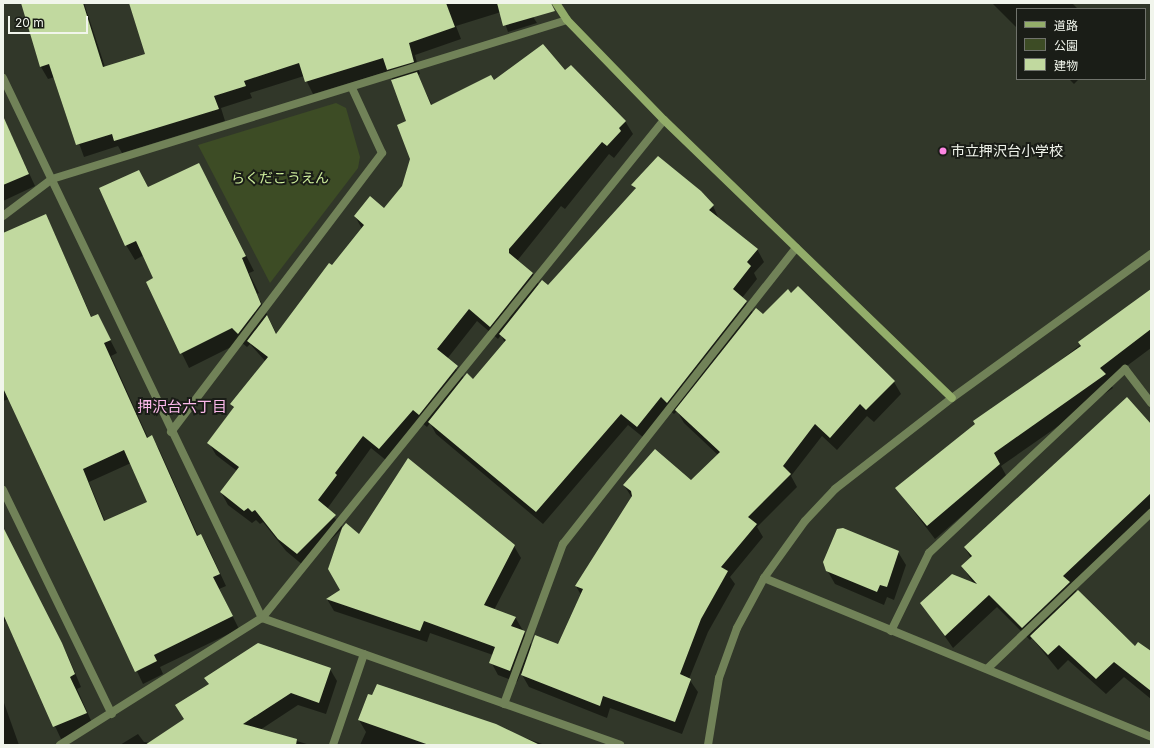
<!DOCTYPE html>
<meta charset="utf-8">
<style>
body{margin:0}
#map{position:relative;width:1154px;height:748px;overflow:hidden;background:#313729;font-family:Inter,"Noto Sans JP",sans-serif}
div>[style]{position:absolute}
.green>*{inset:0;background:#3d4c25}
.shadow>*{inset:0;background:#0007}
.building>*{inset:0;background:#c1d99f}
.street>*{height:8px;margin:-4px;padding:0 4px;transform-origin:4px;border-radius:4px;background:#718258}
.secondary>*{height:8px;margin:-4px;padding:0 4px;transform-origin:4px;border-radius:4px;background:#93ad6a}
.dots>*{width:11px;height:11px;translate:-50% -50%;box-sizing:border-box;border:2px solid #1a1d17;border-radius:50%}
span{translate:-50% -50%;white-space:nowrap;text-align:center;line-height:1.15;-webkit-text-stroke:4px #1a1d17;paint-order:stroke}
.poi-label{font-size:14px;color:#f1f5ec}
.left{translate:0 -50%;text-align:left}
.park-label{font-size:14px;color:#ceee9c}
.neighbourhood-label{font-size:15px;color:#fdbaec}
.frame{position:absolute;inset:0;border:4px solid #f1f5ec;pointer-events:none}
.legend{position:absolute;left:1016px;top:8px;width:130px;height:72px;box-sizing:border-box;background:#1a1d17;border:1px solid #70736c;margin:0;padding:5px 7px;list-style:none;font-size:12px;color:#f1f5ec}
.legend li{display:flex;align-items:center;gap:8px;height:20px}
.legend b{width:20px;border:1px solid #70736c}
.scale{position:absolute;left:8px;top:16px;width:80px;height:18px;box-sizing:border-box;border:2px solid #f1f5ec;border-top:0;padding-left:5px;font-size:12px;line-height:14px;white-space:nowrap;color:#f1f5ec;-webkit-text-stroke:3px #1a1d17;paint-order:stroke}
</style>
<div id="map">
<div class="green">
<i style="clip-path:polygon(336px 103px,346px 108px,360px 157px,358px 168px,270px 283px,198px 145px)"></i>
</div>
<div class="shadow">
<i style="clip-path:polygon(evenodd,28px 3px,84px 3px,105px 67px,147px 55px,130px 3px,524px 3px,537px 23px,508px 32px,501px 12px,456px 26px,461px 39px,415px 55px,420px 74px,417px 75px,432px 105px,494px 81px,565px 71px,625px 121px,633px 134px,614px 158px,609px 154px,565px 209px,561px 206px,517px 261px,533px 274px,539px 285px,548px 286px,636px 190px,633px 185px,713px 206px,719px 219px,757px 249px,764px 262px,754px 273px,757px 279px,742px 298px,753px 313px,894px 382px,901px 394px,874px 422px,867px 416px,837px 450px,822px 436px,791px 476px,797px 487px,757px 527px,763px 537px,730px 577px,735px 584px,708px 632px,689px 679px,698px 692px,682px 734px,610px 708px,607px 718px,529px 687px,521px 673px,517px 682px,498px 675px,491px 662px,493px 655px,430px 633px,427px 642px,334px 611px,327px 599px,341px 591px,359px 535px,514px 546px,521px 558px,494px 610px,515px 617px,532px 646px,558px 646px,581px 595px,576px 586px,632px 498px,624px 485px,691px 481px,718px 455px,684px 423px,677px 411px,674px 414px,668px 409px,644px 438px,628px 425px,543px 524px,436px 434px,430px 423px,427px 427px,421px 422px,387px 461px,371px 448px,327px 509px,343px 528px,304px 566px,286px 551px,263px 522px,260px 524px,256px 520px,252px 523px,228px 505px,221px 492px,237px 471px,216px 455px,209px 443px,234px 409px,231px 404px,266px 362px,250px 344px,247px 347px,241px 342px,189px 368px,147px 282px,154px 279px,144px 255px,135px 260px,126px 245px,139px 171px,149px 188px,207px 179px,254px 271px,249px 273px,259px 293px,257px 294px,277px 335px,362px 229px,355px 216px,384px 210px,403px 187px,411px 159px,408px 121px,389px 71px,313px 94px,304px 76px,250px 93px,252px 98px,221px 108px,225px 121px,122px 153px,118px 146px,84px 157px,55px 77px,48px 79px,41px 67px,22px 5px,28px 3px,477px 321px,498px 339px,501px 335px,505px 343px,474px 380px,464px 378px,447px 359px,477px 321px)"></i>
<i style="clip-path:polygon(992px 3px,1072px 3px,1078px 9px,1017px 9px,1017px 28px)"></i>
<i style="clip-path:polygon(1069px 79px,1079px 79px,1074px 84px)"></i>
<i style="clip-path:polygon(3px 117px,35px 186px,3px 201px)"></i>
<i style="clip-path:polygon(evenodd,46px 215px,92px 318px,104px 328px,117px 353px,111px 356px,148px 438px,152px 437px,159px 449px,198px 536px,201px 535px,208px 547px,226px 586px,219px 589px,239px 629px,160px 667px,163px 674px,143px 684px,9px 399px,3px 401px,3px 262px,46px 215px,131px 463px,148px 503px,105px 521px,89px 482px,131px 463px)"></i>
<i style="clip-path:polygon(1151px 290px,1151px 348px,1108px 380px,1113px 388px,1001px 466px,1007px 477px,935px 539px,896px 488px)"></i>
<i style="clip-path:polygon(1151px 432px,1151px 510px,1072px 587px,1136px 647px,1151px 653px,1151px 699px,1124px 677px,1106px 694px,1068px 660px,1058px 670px,1032px 638px,1030px 640px,997px 607px,953px 648px,922px 604px,974px 584px,962px 566px,971px 558px,965px 548px)"></i>
<i style="clip-path:polygon(3px 528px,68px 656px,81px 687px,77px 689px,93px 725px,61px 739px,6px 621px,3px 622px)"></i>
<i style="clip-path:polygon(898px 552px,906px 565px,894px 600px,887px 597px,884px 605px,835px 584px,827px 570px)"></i>
<i style="clip-path:polygon(330px 669px,337px 681px,326px 714px,298px 705px,260px 730px,310px 745px,120px 745px,138px 734px,144px 742px,150px 743px)"></i>
<i style="clip-path:polygon(377px 685px,545px 745px,360px 745px,366px 732px,359px 720px)"></i>
<i style="clip-path:polygon(3px 700px,19px 745px,3px 745px)"></i>
</div>
<div class="building">
<i style="clip-path:polygon(21px 3px,83px 3px,103px 67px,145px 54px,129px 3px,446px 3px,455px 27px,409px 43px,414px 62px,387px 70px,383px 58px,305px 82px,299px 63px,244px 81px,246px 86px,214px 96px,219px 109px,114px 141px,112px 134px,76px 145px,49px 64px,40px 67px)"></i>
<i style="clip-path:polygon(497px 3px,551px 3px,555px 11px,503px 26px)"></i>
<i style="clip-path:polygon(543px 44px,565px 70px,571px 65px,626px 121px,619px 128px,621px 131px,607px 146px,602px 142px,509px 249px,509px 253px,533px 273px,490px 327px,469px 309px,437px 349px,458px 366px,419px 415px,413px 410px,379px 449px,363px 436px,335px 473px,337px 475px,318px 500px,336px 515px,297px 554px,278px 539px,255px 510px,252px 512px,248px 508px,244px 511px,220px 492px,239px 467px,207px 443px,234px 407px,230px 404px,268px 357px,247px 341px,267px 315px,276px 334px,329px 263px,332px 265px,364px 225px,354px 216px,370px 196px,384px 208px,402px 186px,410px 159px,397px 125px,406px 121px,391px 80px,417px 72px,431px 105px,491px 75px,494px 80px)"></i>
<i style="clip-path:polygon(3px 116px,29px 174px,3px 185px)"></i>
<i style="clip-path:polygon(658px 156px,701px 191px,714px 205px,709px 210px,758px 249px,747px 262px,751px 266px,733px 289px,747px 301px,667px 403px,661px 397px,637px 427px,621px 414px,536px 512px,428px 422px,467px 373px,473px 379px,506px 340px,499px 334px,542px 280px,548px 285px,636px 188px,631px 185px)"></i>
<i style="clip-path:polygon(199px 163px,246px 256px,242px 258px,261px 304px,238px 334px,232px 328px,180px 354px,146px 282px,153px 278px,136px 241px,125px 246px,99px 188px,139px 170px,148px 187px)"></i>
<i style="clip-path:polygon(evenodd,46px 214px,91px 317px,98px 314px,111px 340px,104px 343px,147px 438px,152px 435px,197px 536px,201px 534px,220px 574px,213px 577px,233px 616px,154px 655px,157px 661px,135px 672px,3px 388px,3px 233px,46px 214px,124px 450px,147px 502px,104px 521px,83px 469px,124px 450px)"></i>
<i style="clip-path:polygon(798px 286px,895px 381px,866px 410px,860px 404px,830px 438px,815px 424px,783px 466px,791px 474px,748px 517px,757px 524px,721px 567px,728px 571px,701px 619px,680px 674px,691px 679px,675px 722px,603px 696px,600px 706px,521px 675px,535px 635px,558px 644px,583px 589px,575px 586px,632px 496px,631px 491px,623px 485px,655px 449px,691px 480px,720px 452px,675px 410px,756px 308px,763px 314px,788px 289px,791px 293px)"></i>
<i style="clip-path:polygon(1151px 289px,1151px 329px,1100px 368px,1106px 374px,994px 453px,1000px 464px,927px 526px,895px 488px,975px 424px,973px 421px,1081px 346px,1078px 342px)"></i>
<i style="clip-path:polygon(1127px 397px,1151px 424px,1151px 493px,1063px 576px,1070px 582px,1022px 628px,989px 595px,945px 636px,920px 603px,952px 574px,977px 584px,961px 566px,972px 556px,964px 547px)"></i>
<i style="clip-path:polygon(408px 458px,515px 545px,484px 605px,516px 617px,511px 626px,525px 631px,510px 671px,489px 663px,495px 647px,424px 621px,420px 631px,326px 599px,340px 590px,328px 569px,342px 528px,346px 523px,359px 534px)"></i>
<i style="clip-path:polygon(3px 527px,62px 643px,75px 674px,70px 677px,87px 713px,53px 727px,3px 614px)"></i>
<i style="clip-path:polygon(843px 528px,899px 551px,887px 587px,880px 585px,877px 592px,826px 571px,823px 562px,837px 529px)"></i>
<i style="clip-path:polygon(1078px 590px,1135px 646px,1138px 642px,1151px 651px,1151px 691px,1114px 662px,1096px 679px,1059px 645px,1048px 655px,1030px 636px)"></i>
<i style="clip-path:polygon(258px 643px,331px 668px,319px 703px,291px 693px,243px 724px,297px 739px,296px 745px,145px 745px,184px 719px,175px 705px,209px 684px,204px 678px)"></i>
<i style="clip-path:polygon(377px 684px,496px 724px,540px 745px,429px 745px,358px 720px,368px 694px,372px 695px)"></i>
</div>
<div class="street">
<i style="left:3px;top:78px;width:599px;rotate:64.38deg"></i>
<i style="left:262px;top:618px;width:380px;rotate:19.5deg"></i>
<i style="left:3px;top:216px;width:61px;rotate:-37.1deg"></i>
<i style="left:52px;top:179px;width:539px;rotate:-17.16deg"></i>
<i style="left:171px;top:432px;width:350px;rotate:-52.9deg"></i>
<i style="left:382px;top:153px;width:72px;rotate:-114.8deg"></i>
<i style="left:3px;top:490px;width:249px;rotate:64.1deg"></i>
<i style="left:764px;top:578px;width:418px;rotate:22.3deg"></i>
<i style="left:891px;top:631px;width:87px;rotate:-64deg"></i>
<i style="left:929px;top:553px;width:269px;rotate:-43.2deg"></i>
<i style="left:1125px;top:369px;width:43px;rotate:52.6deg"></i>
<i style="left:988px;top:668px;width:225px;rotate:-43.6deg"></i>
<i style="left:504px;top:704px;width:171px;rotate:-69.8deg"></i>
<i style="left:563px;top:544px;width:377px;rotate:-51.8deg"></i>
<i style="left:60px;top:745px;width:239px;rotate:-32.2deg"></i>
<i style="left:262px;top:618px;width:640px;rotate:-51.09deg"></i>
<i style="left:333px;top:745px;width:96px;rotate:-71.2deg"></i>
<i style="left:708px;top:745px;width:68px;rotate:-80.7deg"></i>
<i style="left:719px;top:678px;width:53px;rotate:-70.2deg"></i>
<i style="left:737px;top:628px;width:57px;rotate:-61.6deg"></i>
<i style="left:764px;top:578px;width:70px;rotate:-54.3deg"></i>
<i style="left:805px;top:521px;width:44px;rotate:-46.8deg"></i>
<i style="left:835px;top:489px;width:148px;rotate:-37.9deg"></i>
<i style="left:952px;top:398px;width:246px;rotate:-35.9deg"></i>
</div>
<div class="secondary">
<i style="left:556px;top:3px;width:20px;rotate:57deg"></i>
<i style="left:567px;top:20px;width:139px;rotate:45.9deg"></i>
<i style="left:664px;top:120px;width:400px;rotate:44deg"></i>
</div>
<div class="dots">
<i style="left:943px;top:151px;background:#fd86e2"></i>
</div>
<div class="poi-label">
<span class="left" style="left:951px;top:151px">市立押沢台小学校</span>
</div>
<div class="park-label">
<span style="left:280px;top:178px">らくだこうえん</span>
</div>
<div class="neighbourhood-label">
<span style="left:182px;top:407px">押沢台六丁目</span>
</div>
<div class="frame"></div>
<ul class="legend">
<li><b style="height:5px;background:#93ad6a"></b>道路</li>
<li><b style="height:11px;background:#3d4c25"></b>公園</li>
<li><b style="height:11px;background:#c1d99f"></b>建物</li>
</ul>
<div class="scale">20 m</div>
</div>
